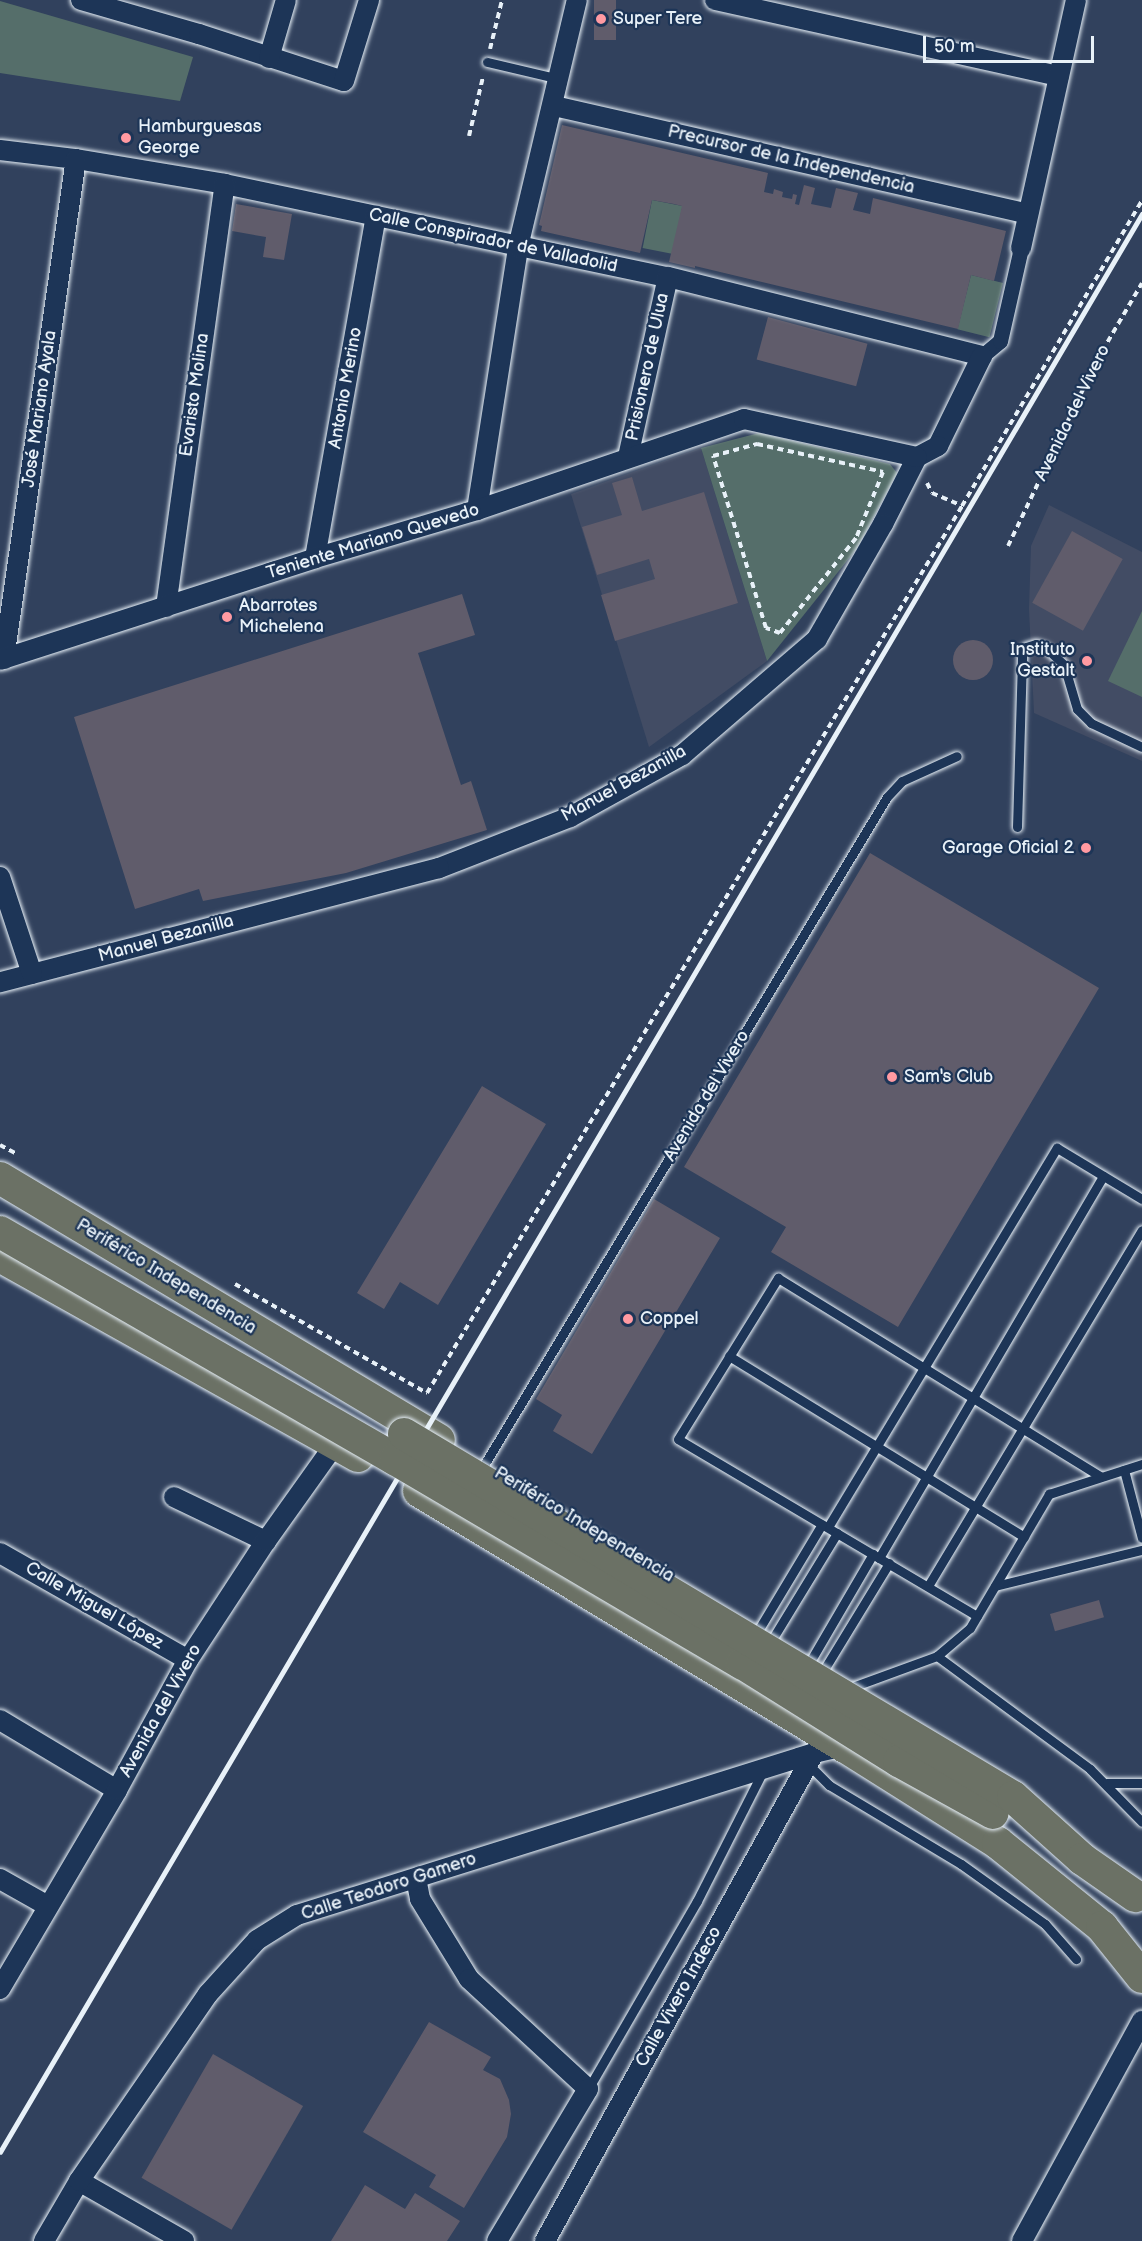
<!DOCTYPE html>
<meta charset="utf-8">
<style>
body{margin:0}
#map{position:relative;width:1142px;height:2241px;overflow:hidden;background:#31415d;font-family:"Balsamiq Sans",sans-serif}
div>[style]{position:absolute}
.built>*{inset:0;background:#424c64}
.green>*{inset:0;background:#556e6a;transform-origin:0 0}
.building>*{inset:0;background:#605c6b;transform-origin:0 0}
.round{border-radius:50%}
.path>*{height:4px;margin-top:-2px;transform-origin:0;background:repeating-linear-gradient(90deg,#e8f1f8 0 6px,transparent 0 10.5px)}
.roads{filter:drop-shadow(0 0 2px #e8f1f8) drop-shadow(0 0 2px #e8f1f8)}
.service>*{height:9px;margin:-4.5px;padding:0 4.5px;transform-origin:4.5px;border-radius:4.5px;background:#1d3557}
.pedestrian>*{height:15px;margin:-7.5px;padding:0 7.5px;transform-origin:7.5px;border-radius:7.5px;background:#1d3557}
.minor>*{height:20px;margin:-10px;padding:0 10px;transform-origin:10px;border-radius:10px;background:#1d3557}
.trunk>*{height:32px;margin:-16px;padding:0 16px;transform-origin:16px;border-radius:16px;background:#6b7165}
.rail>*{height:4.5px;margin:-2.25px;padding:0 2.25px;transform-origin:2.25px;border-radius:2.25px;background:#e8f1f8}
.bridges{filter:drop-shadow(0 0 2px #e8f1f8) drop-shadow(0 0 2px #e8f1f8)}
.trunk-bridge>*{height:32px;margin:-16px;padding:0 16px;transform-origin:16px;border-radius:16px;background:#6b7165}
.dots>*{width:16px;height:16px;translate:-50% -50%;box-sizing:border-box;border:3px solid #1d3557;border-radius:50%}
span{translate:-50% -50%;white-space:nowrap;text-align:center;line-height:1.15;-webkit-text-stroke:4.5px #1d3557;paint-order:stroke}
.poi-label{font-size:18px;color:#e8f1f8}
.left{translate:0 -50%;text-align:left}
.right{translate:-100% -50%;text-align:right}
.street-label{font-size:18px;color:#e8f1f8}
.scale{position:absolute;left:923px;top:36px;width:171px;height:27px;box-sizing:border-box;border:3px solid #e8f1f8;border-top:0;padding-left:8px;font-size:18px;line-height:21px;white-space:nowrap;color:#e8f1f8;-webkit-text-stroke:4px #1d3557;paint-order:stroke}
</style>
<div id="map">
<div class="built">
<i style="clip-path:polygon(701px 448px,767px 661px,649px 747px,571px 494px)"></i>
<i style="clip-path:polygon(1049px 505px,1142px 552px,1142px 761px,1034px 713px,1029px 609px,1031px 546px)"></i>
</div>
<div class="green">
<i style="clip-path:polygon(0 1px,193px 57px,180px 101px,0 73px)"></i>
<i style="left:652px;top:200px;width:31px;height:49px;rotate:11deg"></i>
<i style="left:971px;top:275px;width:33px;height:56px;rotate:14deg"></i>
<i style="clip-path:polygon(759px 433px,890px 464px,897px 473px,858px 547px,767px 661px,701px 448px)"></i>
<i style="clip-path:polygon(1142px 611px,1142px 697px,1108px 681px)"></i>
</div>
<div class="building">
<i style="left:594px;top:0;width:22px;height:40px"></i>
<i style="clip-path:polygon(562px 125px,768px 173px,764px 192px,773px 194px,774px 189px,783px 192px,782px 197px,792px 199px,793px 194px,797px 195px,795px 204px,799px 205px,804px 185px,815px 188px,811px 204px,831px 208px,836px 188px,858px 193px,853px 210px,870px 214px,873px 198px,1006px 231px,994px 281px,971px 275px,958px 329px,695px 266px,695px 268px,669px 262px,682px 206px,674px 204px,652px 200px,640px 253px,541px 231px,542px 226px,539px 225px)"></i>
<i style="clip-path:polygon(236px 204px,292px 214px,284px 260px,263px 257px,266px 237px,232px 231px)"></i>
<i style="left:768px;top:317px;width:103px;height:44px;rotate:15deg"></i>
<i style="clip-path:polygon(632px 477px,642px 511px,704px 492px,738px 603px,615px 641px,601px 595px,655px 579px,649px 559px,597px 575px,582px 527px,622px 515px,612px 483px)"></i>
<i style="left:1072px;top:531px;width:58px;height:82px;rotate:29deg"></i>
<i style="clip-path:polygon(462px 594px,475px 635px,418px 653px,461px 785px,471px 781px,487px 830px,346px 873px,203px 901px,199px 889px,135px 909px,74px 717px)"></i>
<i class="round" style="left:953px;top:640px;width:40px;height:40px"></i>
<i style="clip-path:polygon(870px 853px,1099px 988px,898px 1327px,771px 1252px,786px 1227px,684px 1167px)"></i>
<i style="clip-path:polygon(482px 1086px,546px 1124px,438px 1305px,400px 1282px,384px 1309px,357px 1293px)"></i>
<i style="clip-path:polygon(654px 1199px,720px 1238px,592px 1454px,553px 1431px,562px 1415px,536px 1399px)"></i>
<i style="left:1099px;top:1600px;width:18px;height:51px;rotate:74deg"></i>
<i style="clip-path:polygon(429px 2022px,491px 2057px,483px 2070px,500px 2079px,509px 2100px,511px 2114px,507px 2137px,464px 2208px,429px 2187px,436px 2175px,363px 2132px)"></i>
<i style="left:213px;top:2054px;width:104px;height:143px;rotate:30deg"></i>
<i style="clip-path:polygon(365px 2185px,405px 2209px,415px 2193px,460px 2221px,447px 2241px,331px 2241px)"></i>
</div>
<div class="path">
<i style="left:490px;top:49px;width:50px;rotate:-76.2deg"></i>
<i style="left:469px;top:136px;width:61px;rotate:-76.7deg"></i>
<i style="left:757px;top:444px;width:129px;rotate:12.5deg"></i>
<i style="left:883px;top:472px;width:71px;rotate:112.2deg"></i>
<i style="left:856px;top:538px;width:122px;rotate:128.7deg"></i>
<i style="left:780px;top:633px;width:15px;rotate:-160deg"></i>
<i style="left:766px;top:628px;width:180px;rotate:-107.1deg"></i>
<i style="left:713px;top:456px;width:46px;rotate:-15.3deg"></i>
<i style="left:927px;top:483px;width:11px;rotate:63deg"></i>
<i style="left:932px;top:493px;width:33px;rotate:23deg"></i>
<i style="left:1008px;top:546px;width:206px;rotate:-64.4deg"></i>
<i style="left:1097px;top:360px;width:89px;rotate:-59.7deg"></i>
<i style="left:0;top:1145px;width:17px;rotate:28deg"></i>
<i style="left:235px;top:1284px;width:221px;rotate:29.6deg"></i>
<i style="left:427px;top:1393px;width:1036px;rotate:-58.9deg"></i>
<i style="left:962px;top:506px;width:354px;rotate:-59.5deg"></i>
</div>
<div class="roads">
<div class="service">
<i style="left:487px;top:62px;width:75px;rotate:13.1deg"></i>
<i style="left:1017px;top:827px;width:173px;rotate:-88.3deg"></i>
<i style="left:1022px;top:654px;width:8px;rotate:-60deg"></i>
<i style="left:1026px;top:647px;width:10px;rotate:-17deg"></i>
<i style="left:1036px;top:644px;width:9px;rotate:18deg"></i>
<i style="left:1045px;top:647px;width:26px;rotate:43deg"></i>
<i style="left:1064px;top:665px;width:46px;rotate:73.5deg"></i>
<i style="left:1077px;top:709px;width:20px;rotate:45deg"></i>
<i style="left:1091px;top:723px;width:56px;rotate:25.2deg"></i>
<i style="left:729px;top:1356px;width:346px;rotate:31.5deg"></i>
<i style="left:484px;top:1465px;width:780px;rotate:-58.9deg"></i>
<i style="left:887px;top:797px;width:22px;rotate:-47deg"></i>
<i style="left:902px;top:781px;width:60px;rotate:-24.4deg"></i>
<i style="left:1124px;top:1470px;width:70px;rotate:75.2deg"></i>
<i style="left:828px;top:1527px;width:443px;rotate:-58.9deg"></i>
<i style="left:1057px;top:1148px;width:99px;rotate:31deg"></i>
<i style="left:879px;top:1558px;width:443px;rotate:-59.6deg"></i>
<i style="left:928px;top:1586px;width:415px;rotate:-59deg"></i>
<i style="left:995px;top:1586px;width:151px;rotate:-13.8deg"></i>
<i style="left:977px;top:1616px;width:347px;rotate:-149.4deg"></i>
<i style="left:678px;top:1439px;width:190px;rotate:-58.2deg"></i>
<i style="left:778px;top:1278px;width:379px;rotate:31.6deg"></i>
<i style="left:759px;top:1629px;width:122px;rotate:-59deg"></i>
<i style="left:773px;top:1638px;width:123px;rotate:-58.6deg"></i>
<i style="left:937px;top:1656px;width:190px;rotate:36.4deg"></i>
<i style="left:1090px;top:1769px;width:74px;rotate:45.5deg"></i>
<i style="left:811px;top:1660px;width:123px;rotate:-59.7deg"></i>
<i style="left:825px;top:1668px;width:123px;rotate:-58.6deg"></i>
<i style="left:855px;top:1686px;width:87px;rotate:-20.1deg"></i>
<i style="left:937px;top:1656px;width:43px;rotate:-40.3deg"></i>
<i style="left:970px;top:1628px;width:156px;rotate:-59.5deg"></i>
<i style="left:1049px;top:1494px;width:98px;rotate:-17.9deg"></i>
<i style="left:808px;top:1764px;width:30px;rotate:45deg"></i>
<i style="left:829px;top:1785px;width:154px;rotate:30.9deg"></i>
<i style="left:961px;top:1864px;width:103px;rotate:35.5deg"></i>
<i style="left:1045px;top:1924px;width:47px;rotate:48.5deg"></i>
<i style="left:1107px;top:1783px;width:35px"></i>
<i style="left:588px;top:2089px;width:217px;rotate:-59.9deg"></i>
<i style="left:697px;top:1901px;width:146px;rotate:-63.1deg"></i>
</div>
<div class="pedestrian">
<i style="left:982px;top:356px;width:23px;rotate:-40deg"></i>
<i style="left:1000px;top:341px;width:95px;rotate:-77.3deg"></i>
</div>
<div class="minor">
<i style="left:81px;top:0;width:123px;rotate:16.1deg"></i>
<i style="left:199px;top:34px;width:152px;rotate:18deg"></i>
<i style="left:344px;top:81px;width:85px;rotate:-72.8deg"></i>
<i style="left:715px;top:0;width:352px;rotate:12.5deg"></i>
<i style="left:269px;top:58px;width:60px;rotate:-73.7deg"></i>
<i style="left:554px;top:106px;width:486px;rotate:12.8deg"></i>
<i style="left:0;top:150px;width:77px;rotate:6.8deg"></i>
<i style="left:76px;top:159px;width:151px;rotate:9.5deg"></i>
<i style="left:225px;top:184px;width:453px;rotate:11.9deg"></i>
<i style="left:668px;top:277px;width:324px;rotate:14.1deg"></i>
<i style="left:982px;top:356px;width:100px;rotate:116.1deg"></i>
<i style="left:938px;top:446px;width:24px;rotate:152deg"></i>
<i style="left:917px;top:457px;width:75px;rotate:116.9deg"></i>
<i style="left:883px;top:524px;width:133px;rotate:119.9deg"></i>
<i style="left:817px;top:639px;width:178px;rotate:139.3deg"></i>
<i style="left:682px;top:755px;width:128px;rotate:151deg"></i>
<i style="left:570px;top:817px;width:141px;rotate:158.7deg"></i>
<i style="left:439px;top:868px;width:454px;rotate:165.4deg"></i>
<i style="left:1021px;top:248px;width:254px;rotate:-77.5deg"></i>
<i style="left:628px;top:457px;width:184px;rotate:-77.5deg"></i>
<i style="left:477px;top:510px;width:266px;rotate:-81.1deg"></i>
<i style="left:518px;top:247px;width:254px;rotate:-76.6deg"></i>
<i style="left:315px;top:558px;width:346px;rotate:-79.9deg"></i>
<i style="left:166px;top:607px;width:427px;rotate:-82.1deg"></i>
<i style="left:4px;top:659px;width:505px;rotate:-81.81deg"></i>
<i style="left:0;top:660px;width:331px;rotate:-17.9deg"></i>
<i style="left:315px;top:558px;width:169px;rotate:-16.5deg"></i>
<i style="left:477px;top:510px;width:282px;rotate:-18.8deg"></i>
<i style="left:744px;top:419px;width:177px;rotate:12.4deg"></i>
<i style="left:0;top:877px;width:102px;rotate:71.7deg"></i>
<i style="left:174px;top:1497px;width:102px;rotate:25.6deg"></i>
<i style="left:0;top:1553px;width:216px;rotate:29.6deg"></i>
<i style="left:0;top:1720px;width:136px;rotate:30.9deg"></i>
<i style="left:416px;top:1878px;width:21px;rotate:79deg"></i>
<i style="left:420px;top:1899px;width:94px;rotate:58.5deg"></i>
<i style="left:469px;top:1979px;width:162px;rotate:42.7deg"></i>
<i style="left:588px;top:2089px;width:177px;rotate:120.9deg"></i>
<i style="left:0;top:1879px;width:55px;rotate:29.4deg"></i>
<i style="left:0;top:1989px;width:231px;rotate:-59.5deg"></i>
<i style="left:117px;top:1790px;width:148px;rotate:-61.4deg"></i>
<i style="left:188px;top:1660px;width:142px;rotate:-56.8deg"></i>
<i style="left:266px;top:1541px;width:120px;rotate:-54.5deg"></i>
<i style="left:79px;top:2181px;width:121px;rotate:29.7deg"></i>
<i style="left:44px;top:2241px;width:69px;rotate:-59.7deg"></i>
<i style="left:79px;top:2181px;width:227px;rotate:-55.4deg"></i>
<i style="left:208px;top:1994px;width:73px;rotate:-47.8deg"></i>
<i style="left:257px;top:1940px;width:47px;rotate:-32deg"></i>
<i style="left:297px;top:1915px;width:542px;rotate:-17.4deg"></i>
<i style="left:814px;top:1753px;width:31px;rotate:-13deg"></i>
<i style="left:545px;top:2241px;width:557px;rotate:-61.14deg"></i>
<i style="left:1022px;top:2241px;width:251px;rotate:-61.4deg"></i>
</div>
<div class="trunk">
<i style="left:0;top:1178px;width:511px;rotate:30.83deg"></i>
<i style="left:0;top:1256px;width:410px;rotate:29.2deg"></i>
<i style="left:419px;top:1491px;width:496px;rotate:31deg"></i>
<i style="left:844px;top:1746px;width:182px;rotate:32.2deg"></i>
<i style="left:998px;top:1843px;width:134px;rotate:38.9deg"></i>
<i style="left:1102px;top:1927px;width:64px;rotate:51.3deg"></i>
</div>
</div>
<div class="rail">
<i style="left:0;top:2152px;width:2249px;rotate:-59.49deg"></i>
</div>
<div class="bridges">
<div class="trunk-bridge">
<i style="left:0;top:1232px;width:456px;rotate:29.9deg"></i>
<i style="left:395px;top:1459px;width:403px;rotate:30.5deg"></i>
<i style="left:742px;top:1663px;width:185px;rotate:32deg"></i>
<i style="left:899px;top:1761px;width:107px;rotate:29deg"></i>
<i style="left:404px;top:1434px;width:709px;rotate:30.8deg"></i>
<i style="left:1013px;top:1797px;width:93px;rotate:41.9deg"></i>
<i style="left:1082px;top:1859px;width:65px;rotate:34.9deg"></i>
</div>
</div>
<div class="dots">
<i style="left:601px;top:19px;background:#ff9aa2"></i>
<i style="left:126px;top:138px;background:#ff9aa2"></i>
<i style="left:227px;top:617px;background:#ff9aa2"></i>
<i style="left:1087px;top:661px;background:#ff9aa2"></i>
<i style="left:1086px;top:848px;background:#ff9aa2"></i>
<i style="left:892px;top:1077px;background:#ff9aa2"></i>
<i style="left:628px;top:1319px;background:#ff9aa2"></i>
</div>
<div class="poi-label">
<span class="left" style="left:613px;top:19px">Super Tere</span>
<span class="left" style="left:138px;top:138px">Hamburguesas<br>George</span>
<span class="left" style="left:239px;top:617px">Abarrotes<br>Michelena</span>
<span class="right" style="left:1075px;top:661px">Instituto<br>Gestalt</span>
<span class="right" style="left:1074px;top:848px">Garage Oficial 2</span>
<span class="left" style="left:904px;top:1077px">Sam's Club</span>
<span class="left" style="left:640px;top:1319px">Coppel</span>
</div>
<div class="street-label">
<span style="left:791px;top:160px;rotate:13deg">Precursor de la Independencia</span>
<span style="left:493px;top:241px;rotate:12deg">Calle Conspirador de Valladolid</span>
<span style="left:648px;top:367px;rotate:-78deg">Prisionero de Ulua</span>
<span style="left:346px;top:388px;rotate:-80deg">Antonio Merino</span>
<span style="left:195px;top:395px;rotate:-82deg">Evaristo Molina</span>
<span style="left:40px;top:409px;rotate:-82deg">José Mariano Ayala</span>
<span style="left:1073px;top:413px;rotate:-64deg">Avenida del Vivero</span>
<span style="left:373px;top:542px;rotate:-17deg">Teniente Mariano Quevedo</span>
<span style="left:624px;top:784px;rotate:-29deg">Manuel Bezanilla</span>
<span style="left:166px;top:939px;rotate:-15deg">Manuel Bezanilla</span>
<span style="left:707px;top:1096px;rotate:-59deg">Avenida del Vivero</span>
<span style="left:166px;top:1277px;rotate:31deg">Periférico Independencia</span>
<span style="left:584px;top:1525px;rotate:31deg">Periférico Independencia</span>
<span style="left:94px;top:1606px;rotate:30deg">Calle Miguel López</span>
<span style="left:161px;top:1711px;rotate:-61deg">Avenida del Vivero</span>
<span style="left:389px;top:1887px;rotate:-18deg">Calle Teodoro Gamero</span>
<span style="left:679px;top:1997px;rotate:-61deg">Calle Vivero Indeco</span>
</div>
<div class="scale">50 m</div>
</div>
